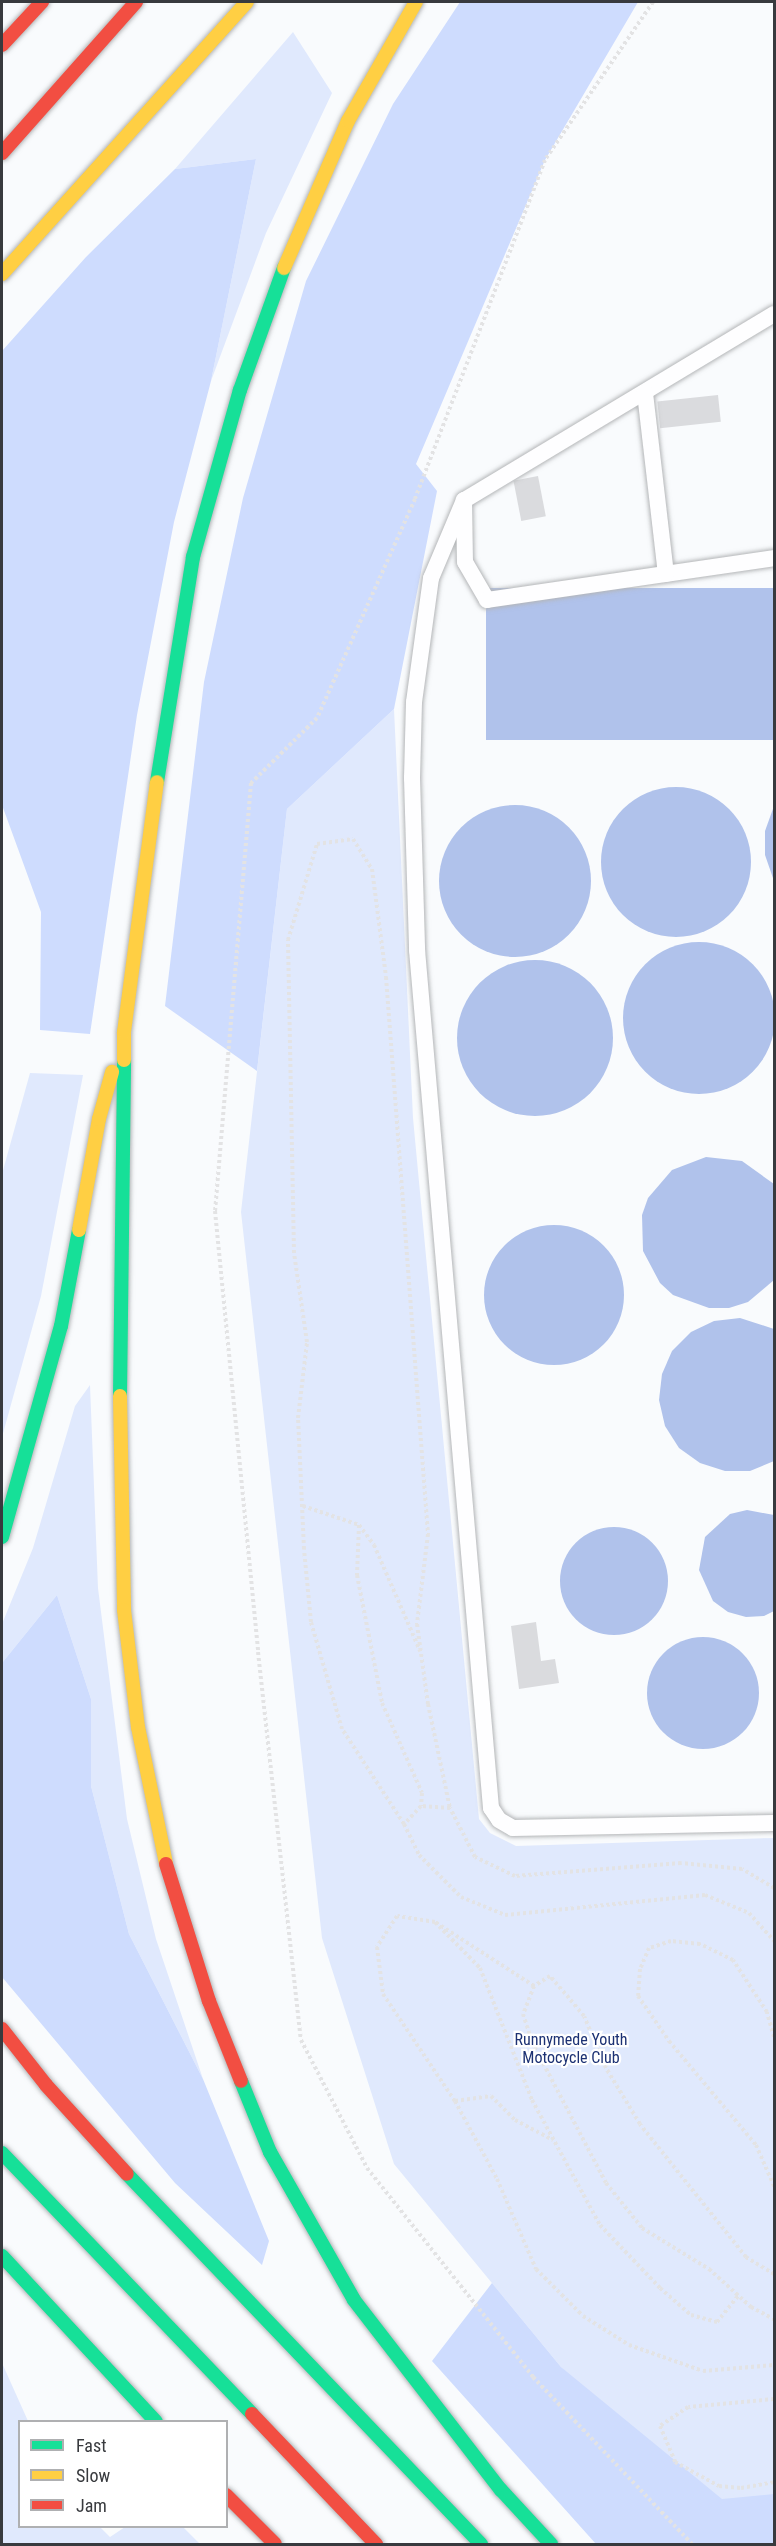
<!DOCTYPE html>
<style>
body{margin:0}
#map{position:relative;width:776px;height:2546px;overflow:hidden;background:#f9fbfd;font-family:"Roboto Condensed",sans-serif}
div>[style]{position:absolute}
.green>*{inset:0;background:#e0e9fd}
.forest>*{inset:0;background:#cedcfe}
.water>*{inset:0;background:#b0c2eb;transform-origin:0 0}
.round{border-radius:50%}
.building>*{inset:0;background:#dadbde;transform-origin:0 0}
.path>*{height:4px;margin-top:-2px;transform-origin:0;background:repeating-linear-gradient(90deg,#e3e3e4 0 3px,transparent 0 6px)}
.roads{filter:drop-shadow(0 0 2px #b4b6b8) drop-shadow(0 0 2px #b4b6b8)}
.lane>*{height:16px;margin:-8px;padding:0 8px;transform-origin:8px;border-radius:8px;background:#fefeff}
.fast>*{height:14px;margin:-7px;padding:0 7px;transform-origin:7px;border-radius:7px;background:#16e098}
.slow>*{height:14px;margin:-7px;padding:0 7px;transform-origin:7px;border-radius:7px;background:#ffcf43}
.jam>*{height:14px;margin:-7px;padding:0 7px;transform-origin:7px;border-radius:7px;background:#f24e42}
span{translate:-50% -50%;white-space:nowrap;text-align:center;line-height:1.15;-webkit-text-stroke:4.5px #fff;paint-order:stroke}
.park-label{font-size:16px;color:#1c3173}
.frame{position:absolute;inset:0;border:3px solid #383a3e;pointer-events:none}
.legend{position:absolute;left:18px;top:2420px;width:210px;height:108px;box-sizing:border-box;background:#fff;border:2px solid #afb0b2;margin:0;padding:8px 10px;list-style:none;font-size:18px;color:#383a3e}
.legend li{display:flex;align-items:center;gap:12px;height:30px}
.legend b{width:30px;border:2px solid #afb0b2}
</style>
<div id="map">
<div class="green">
<i style="clip-path:polygon(293px 32px,332px 93px,266px 233px,211px 381px,256px 159px,175px 169px)"></i>
<i style="clip-path:polygon(394px 709px,413px 1118px,479px 1819px,490px 1833px,516px 1846px,774px 1838px,774px 2544px,719px 2544px,561px 2367px,394px 2164px,322px 1938px,241px 1212px,287px 809px)"></i>
<i style="clip-path:polygon(30px 1073px,83px 1075px,41px 1296px,2px 1437px,2px 1174px)"></i>
<i style="clip-path:polygon(90px 1385px,98px 1588px,127px 1819px,156px 1939px,203px 2079px,129px 1934px,91px 1786px,91px 1699px,57px 1595px,2px 1663px,2px 1624px,33px 1548px,75px 1406px)"></i>
<i style="clip-path:polygon(2px 2363px,28px 2421px,20px 2422px,20px 2526px,100px 2527px,110px 2537px,125px 2527px,183px 2527px,200px 2544px,2px 2544px)"></i>
</div>
<div class="forest">
<i style="clip-path:polygon(460px 2px,638px 2px,545px 160px,416px 464px,437px 491px,394px 709px,287px 809px,257px 1071px,165px 1006px,204px 682px,243px 498px,306px 281px,393px 104px)"></i>
<i style="clip-path:polygon(256px 159px,211px 381px,174px 522px,137px 715px,90px 1034px,40px 1030px,41px 912px,2px 805px,2px 351px,86px 257px,175px 169px)"></i>
<i style="clip-path:polygon(57px 1595px,91px 1699px,91px 1786px,129px 1934px,203px 2079px,269px 2241px,262px 2265px,175px 2183px,2px 1977px,2px 1663px)"></i>
<i style="clip-path:polygon(492px 2283px,561px 2367px,722px 2499px,774px 2494px,774px 2544px,596px 2544px,432px 2361px)"></i>
</div>
<div class="water">
<i style="left:774px;top:588px;width:152px;height:288px;rotate:90deg"></i>
<i class="round" style="left:601px;top:787px;width:150px;height:150px"></i>
<i class="round" style="left:439px;top:805px;width:152px;height:152px"></i>
<i style="clip-path:polygon(774px 806px,774px 881px,765px 855px,765px 831px)"></i>
<i class="round" style="left:623px;top:942px;width:152px;height:152px"></i>
<i class="round" style="left:457px;top:960px;width:156px;height:156px"></i>
<i style="clip-path:polygon(706px 1157px,742px 1161px,774px 1184px,774px 1280px,748px 1302px,729px 1308px,709px 1308px,673px 1295px,660px 1283px,643px 1251px,642px 1215px,648px 1198px,672px 1170px)"></i>
<i class="round" style="left:484px;top:1225px;width:140px;height:140px"></i>
<i style="clip-path:polygon(740px 1318px,774px 1329px,774px 1461px,750px 1471px,725px 1471px,700px 1463px,679px 1448px,665px 1426px,659px 1400px,662px 1374px,672px 1351px,691px 1332px,714px 1321px)"></i>
<i style="clip-path:polygon(747px 1510px,774px 1515px,774px 1611px,764px 1616px,746px 1617px,728px 1612px,713px 1601px,699px 1570px,705px 1537px,730px 1514px)"></i>
<i class="round" style="left:560px;top:1527px;width:108px;height:108px"></i>
<i class="round" style="left:647px;top:1637px;width:112px;height:112px"></i>
</div>
<div class="building">
<i style="left:718px;top:395px;width:27px;height:61px;rotate:84deg"></i>
<i style="left:538px;top:476px;width:41px;height:25px;rotate:79deg"></i>
<i style="clip-path:polygon(536px 1622px,541px 1661px,555px 1659px,559px 1683px,519px 1689px,511px 1626px)"></i>
</div>
<div class="path">
<i style="left:653px;top:2px;width:191px;rotate:124.4deg"></i>
<i style="left:545px;top:160px;width:363px;rotate:111deg"></i>
<i style="left:415px;top:499px;width:240px;rotate:114.1deg"></i>
<i style="left:317px;top:718px;width:93px;rotate:135.4deg"></i>
<i style="left:251px;top:783px;width:430px;rotate:94.8deg"></i>
<i style="left:215px;top:1211px;width:443px;rotate:84.4deg"></i>
<i style="left:258px;top:1652px;width:390px;rotate:83.7deg"></i>
<i style="left:301px;top:2040px;width:144px;rotate:62.7deg"></i>
<i style="left:367px;top:2168px;width:267px;rotate:51.5deg"></i>
<i style="left:533px;top:2377px;width:231px;rotate:46.4deg"></i>
<i style="left:303px;top:1506px;width:59px;rotate:18.7deg"></i>
<i style="left:359px;top:1525px;width:25px;rotate:53deg"></i>
<i style="left:374px;top:1545px;width:116px;rotate:66.5deg"></i>
<i style="left:359px;top:1525px;width:50px;rotate:92.3deg"></i>
<i style="left:357px;top:1575px;width:130px;rotate:78.9deg"></i>
<i style="left:382px;top:1703px;width:98px;rotate:66deg"></i>
<i style="left:422px;top:1793px;width:13px;rotate:94deg"></i>
<i style="left:404px;top:1824px;width:113px;rotate:-123.1deg"></i>
<i style="left:342px;top:1729px;width:111px;rotate:-106.2deg"></i>
<i style="left:311px;top:1622px;width:73px;rotate:-95.5deg"></i>
<i style="left:304px;top:1549px;width:131px;rotate:-92.6deg"></i>
<i style="left:298px;top:1418px;width:77px;rotate:-83.2deg"></i>
<i style="left:307px;top:1342px;width:90px;rotate:-98.3deg"></i>
<i style="left:294px;top:1253px;width:313px;rotate:-91.1deg"></i>
<i style="left:288px;top:940px;width:100px;rotate:-73.2deg"></i>
<i style="left:317px;top:844px;width:36px;rotate:-8deg"></i>
<i style="left:353px;top:839px;width:36px;rotate:58deg"></i>
<i style="left:372px;top:869px;width:109px;rotate:82.6deg"></i>
<i style="left:386px;top:977px;width:559px;rotate:85.69deg"></i>
<i style="left:428px;top:1534px;width:91px;rotate:97deg"></i>
<i style="left:417px;top:1624px;width:81px;rotate:82.2deg"></i>
<i style="left:428px;top:1704px;width:106px;rotate:78.1deg"></i>
<i style="left:774px;top:1888px;width:37px;rotate:-149deg"></i>
<i style="left:742px;top:1869px;width:61px;rotate:-174.4deg"></i>
<i style="left:681px;top:1863px;width:167px;rotate:175.5deg"></i>
<i style="left:515px;top:1876px;width:44px;rotate:-154.6deg"></i>
<i style="left:475px;top:1857px;width:55px;rotate:-117deg"></i>
<i style="left:450px;top:1808px;width:29px;rotate:-176deg"></i>
<i style="left:421px;top:1806px;width:25px;rotate:133deg"></i>
<i style="left:404px;top:1824px;width:34px;rotate:64deg"></i>
<i style="left:419px;top:1855px;width:59px;rotate:45deg"></i>
<i style="left:461px;top:1897px;width:48px;rotate:22.2deg"></i>
<i style="left:505px;top:1915px;width:201px;rotate:-5.7deg"></i>
<i style="left:705px;top:1895px;width:48px;rotate:22.2deg"></i>
<i style="left:749px;top:1913px;width:38px;rotate:48deg"></i>
<i style="left:435px;top:1922px;width:38px;rotate:-171deg"></i>
<i style="left:397px;top:1916px;width:37px;rotate:123deg"></i>
<i style="left:377px;top:1947px;width:47px;rotate:82.7deg"></i>
<i style="left:383px;top:1994px;width:129px;rotate:56.1deg"></i>
<i style="left:455px;top:2101px;width:89px;rotate:61.7deg"></i>
<i style="left:497px;top:2179px;width:98px;rotate:66.6deg"></i>
<i style="left:536px;top:2269px;width:66px;rotate:45deg"></i>
<i style="left:583px;top:2316px;width:54px;rotate:32.2deg"></i>
<i style="left:629px;top:2345px;width:78px;rotate:19.4deg"></i>
<i style="left:703px;top:2371px;width:71px;rotate:-4.8deg"></i>
<i style="left:534px;top:1986px;width:118px;rotate:-147.1deg"></i>
<i style="left:435px;top:1922px;width:64px;rotate:45.6deg"></i>
<i style="left:480px;top:1968px;width:142px;rotate:68.5deg"></i>
<i style="left:532px;top:2100px;width:142px;rotate:61.5deg"></i>
<i style="left:600px;top:2225px;width:87px;rotate:46.4deg"></i>
<i style="left:660px;top:2288px;width:41px;rotate:41.1deg"></i>
<i style="left:691px;top:2315px;width:27px;rotate:15deg"></i>
<i style="left:717px;top:2322px;width:35px;rotate:-51deg"></i>
<i style="left:774px;top:2037px;width:26px;rotate:-106deg"></i>
<i style="left:767px;top:2012px;width:62px;rotate:-123.2deg"></i>
<i style="left:733px;top:1960px;width:37px;rotate:-154deg"></i>
<i style="left:700px;top:1944px;width:29px;rotate:-174deg"></i>
<i style="left:671px;top:1941px;width:23px;rotate:162deg"></i>
<i style="left:649px;top:1948px;width:23px;rotate:113deg"></i>
<i style="left:640px;top:1969px;width:27px;rotate:94deg"></i>
<i style="left:638px;top:1996px;width:55px;rotate:55.4deg"></i>
<i style="left:669px;top:2041px;width:136px;rotate:50.1deg"></i>
<i style="left:756px;top:2145px;width:45px;rotate:66.3deg"></i>
<i style="left:455px;top:2101px;width:36px;rotate:-8deg"></i>
<i style="left:491px;top:2096px;width:34px;rotate:45deg"></i>
<i style="left:515px;top:2120px;width:43px;rotate:27.8deg"></i>
<i style="left:774px;top:2274px;width:33px;rotate:-149deg"></i>
<i style="left:746px;top:2257px;width:170px;rotate:-128.6deg"></i>
<i style="left:640px;top:2124px;width:66px;rotate:-121.3deg"></i>
<i style="left:606px;top:2068px;width:56px;rotate:-112.9deg"></i>
<i style="left:584px;top:2016px;width:23px;rotate:-130deg"></i>
<i style="left:569px;top:1998px;width:29px;rotate:-131deg"></i>
<i style="left:550px;top:1976px;width:19px;rotate:148deg"></i>
<i style="left:534px;top:1986px;width:30px;rotate:111deg"></i>
<i style="left:523px;top:2014px;width:29px;rotate:72deg"></i>
<i style="left:532px;top:2042px;width:159px;rotate:62.3deg"></i>
<i style="left:606px;top:2183px;width:58px;rotate:51.3deg"></i>
<i style="left:642px;top:2228px;width:79px;rotate:31.5deg"></i>
<i style="left:709px;top:2269px;width:57px;rotate:42.1deg"></i>
<i style="left:751px;top:2307px;width:26px;rotate:28deg"></i>
<i style="left:774px;top:2399px;width:86px;rotate:174.7deg"></i>
<i style="left:688px;top:2407px;width:34px;rotate:146deg"></i>
<i style="left:660px;top:2426px;width:39px;rotate:67deg"></i>
<i style="left:675px;top:2462px;width:50px;rotate:28.6deg"></i>
<i style="left:719px;top:2486px;width:22px;rotate:5deg"></i>
<i style="left:741px;top:2488px;width:34px;rotate:-10deg"></i>
</div>
<div class="roads">
<div class="lane">
<i style="left:774px;top:314px;width:362px;rotate:149deg"></i>
<i style="left:464px;top:500px;width:62px;rotate:89.1deg"></i>
<i style="left:465px;top:562px;width:44px;rotate:59.9deg"></i>
<i style="left:487px;top:600px;width:290px;rotate:-8.3deg"></i>
<i style="left:645px;top:393px;width:182px;rotate:83.4deg"></i>
<i style="left:464px;top:500px;width:85px;rotate:112.9deg"></i>
<i style="left:431px;top:578px;width:125px;rotate:97.8deg"></i>
<i style="left:414px;top:702px;width:76px;rotate:91.5deg"></i>
<i style="left:412px;top:778px;width:172px;rotate:88.3deg"></i>
<i style="left:417px;top:950px;width:861px;rotate:85.07deg"></i>
<i style="left:491px;top:1808px;width:14px;rotate:56deg"></i>
<i style="left:499px;top:1820px;width:16px;rotate:30deg"></i>
<i style="left:513px;top:1828px;width:261px;rotate:-1.1deg"></i>
</div>
<div class="fast">
<i style="left:157px;top:782px;width:228px;rotate:-80.9deg"></i>
<i style="left:193px;top:557px;width:173px;rotate:-74.3deg"></i>
<i style="left:240px;top:390px;width:130px;rotate:-70.2deg"></i>
<i style="left:120px;top:1396px;width:336px;rotate:-89.3deg"></i>
<i style="left:2px;top:1537px;width:219px;rotate:-74.4deg"></i>
<i style="left:61px;top:1326px;width:98px;rotate:-79.4deg"></i>
<i style="left:241px;top:2081px;width:77px;rotate:67.8deg"></i>
<i style="left:270px;top:2152px;width:170px;rotate:60.4deg"></i>
<i style="left:354px;top:2300px;width:240px;rotate:52.3deg"></i>
<i style="left:501px;top:2490px;width:74px;rotate:47.2deg"></i>
<i style="left:2px;top:2153px;width:361px;rotate:46.2deg"></i>
<i style="left:127px;top:2174px;width:512px;rotate:46.27deg"></i>
<i style="left:2px;top:2256px;width:226px;rotate:47.1deg"></i>
</div>
<div class="slow">
<i style="left:284px;top:268px;width:160px;rotate:-66.5deg"></i>
<i style="left:348px;top:121px;width:137px;rotate:-60.3deg"></i>
<i style="left:2px;top:274px;width:366px;rotate:-48deg"></i>
<i style="left:124px;top:1060px;width:28px;rotate:-90deg"></i>
<i style="left:124px;top:1032px;width:252px;rotate:-82.5deg"></i>
<i style="left:79px;top:1230px;width:113px;rotate:-79.8deg"></i>
<i style="left:99px;top:1119px;width:49px;rotate:-74.5deg"></i>
<i style="left:120px;top:1396px;width:214px;rotate:88.9deg"></i>
<i style="left:124px;top:1610px;width:118px;rotate:83.2deg"></i>
<i style="left:138px;top:1727px;width:140px;rotate:78.4deg"></i>
</div>
<div class="jam">
<i style="left:2px;top:45px;width:59px;rotate:-47.1deg"></i>
<i style="left:2px;top:153px;width:202px;rotate:-48.4deg"></i>
<i style="left:166px;top:1864px;width:144px;rotate:72.6deg"></i>
<i style="left:209px;top:2001px;width:86px;rotate:68.2deg"></i>
<i style="left:2px;top:2029px;width:71px;rotate:51.8deg"></i>
<i style="left:46px;top:2085px;width:120px;rotate:47.7deg"></i>
<i style="left:252px;top:2414px;width:180px;rotate:46.4deg"></i>
<i style="left:226px;top:2495px;width:69px;rotate:45deg"></i>
</div>
</div>
<div class="park-label">
<span style="left:571px;top:2049px">Runnymede Youth<br>Motocycle Club</span>
</div>
<div class="frame"></div>
<ul class="legend">
<li><b style="height:8px;background:#16e098"></b>Fast</li>
<li><b style="height:8px;background:#ffcf43"></b>Slow</li>
<li><b style="height:8px;background:#f24e42"></b>Jam</li>
</ul>
</div>
